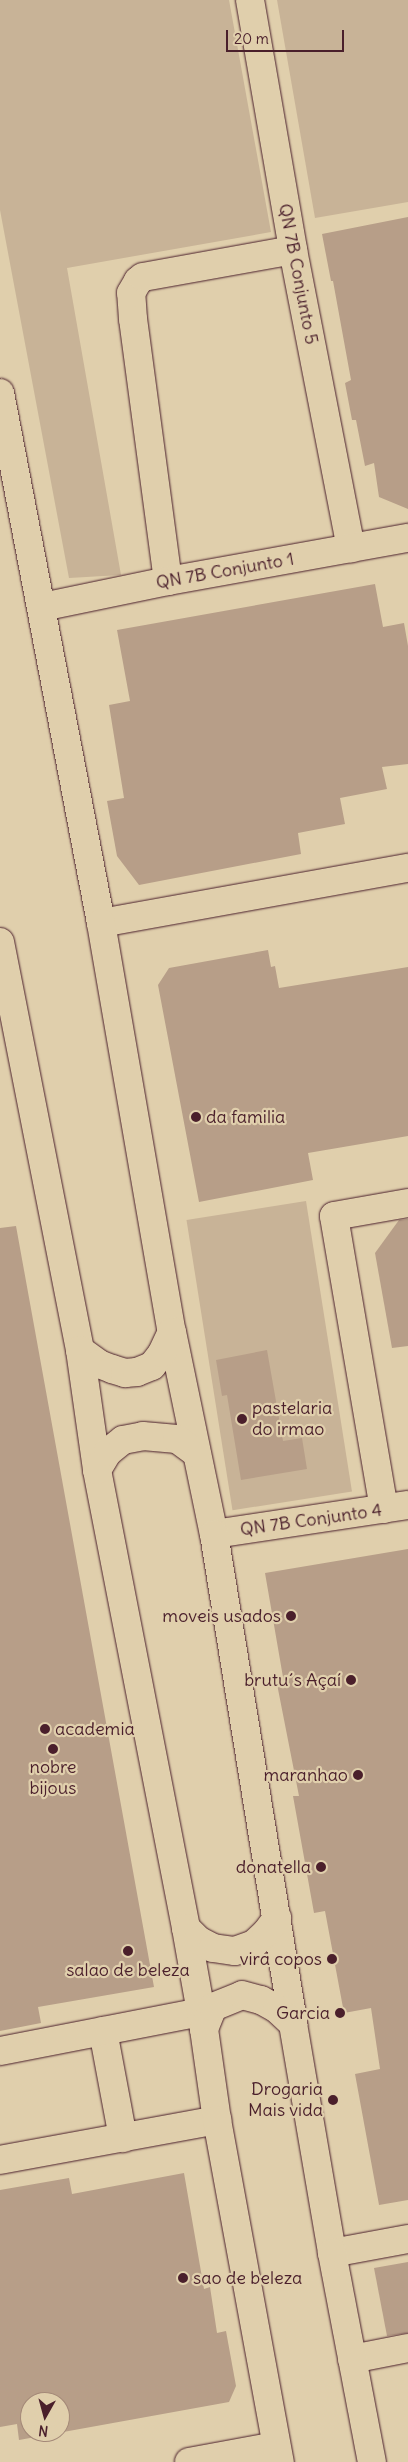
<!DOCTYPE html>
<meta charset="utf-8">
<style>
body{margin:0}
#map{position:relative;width:408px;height:2462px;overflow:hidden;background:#e0cfac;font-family:Delius,sans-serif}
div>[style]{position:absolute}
.green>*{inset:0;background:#c8b397;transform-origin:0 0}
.building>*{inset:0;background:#b79e88}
.roads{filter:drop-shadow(0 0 1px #4a1f2b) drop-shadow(0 0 1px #4a1f2b)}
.minor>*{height:28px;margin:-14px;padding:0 14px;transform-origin:14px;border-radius:14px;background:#e0cfac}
.major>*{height:28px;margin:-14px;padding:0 14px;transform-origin:14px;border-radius:14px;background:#e0cfac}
.dots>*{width:14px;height:14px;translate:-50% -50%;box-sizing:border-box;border:2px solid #e0cfac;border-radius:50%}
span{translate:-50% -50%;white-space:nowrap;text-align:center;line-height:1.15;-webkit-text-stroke:4.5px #e0cfac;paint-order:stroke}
.street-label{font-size:18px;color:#4a1f2b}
.poi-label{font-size:18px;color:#4a1f2b}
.left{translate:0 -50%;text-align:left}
.right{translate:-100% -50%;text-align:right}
.north{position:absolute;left:20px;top:2392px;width:50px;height:50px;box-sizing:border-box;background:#e0cfac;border:1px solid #a48978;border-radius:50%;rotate:187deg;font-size:14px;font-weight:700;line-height:20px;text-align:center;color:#4a1f2b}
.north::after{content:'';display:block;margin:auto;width:18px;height:22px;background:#4a1f2b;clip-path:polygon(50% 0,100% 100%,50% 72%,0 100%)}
.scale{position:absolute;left:226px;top:30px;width:118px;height:22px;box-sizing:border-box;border:2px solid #4a1f2b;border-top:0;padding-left:6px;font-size:15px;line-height:18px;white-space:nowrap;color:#4a1f2b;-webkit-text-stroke:4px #e0cfac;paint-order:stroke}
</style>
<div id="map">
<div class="green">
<i style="clip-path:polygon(0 0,229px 0,271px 232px,67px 268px,121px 575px,69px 578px,0 210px)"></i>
<i style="clip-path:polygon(277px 0,408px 0,408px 202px,315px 218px)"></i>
<i style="left:306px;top:1201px;width:294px;height:121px;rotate:81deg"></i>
</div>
<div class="building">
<i style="clip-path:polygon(408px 217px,408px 509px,379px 497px,374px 463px,365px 466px,356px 420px,352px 420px,345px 383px,351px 380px,333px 281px,331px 281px,322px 234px)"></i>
<i style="clip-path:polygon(375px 584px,383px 627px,404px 623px,408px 646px,408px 764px,382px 767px,387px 789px,340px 798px,345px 824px,298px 833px,301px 854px,139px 885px,117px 856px,107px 801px,124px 798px,109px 705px,130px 701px,117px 630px)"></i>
<i style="clip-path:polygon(268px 950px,271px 967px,275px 966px,279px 988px,408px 967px,408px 1136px,308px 1153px,313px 1180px,199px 1202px,158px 985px,169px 968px)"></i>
<i style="clip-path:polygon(408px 1219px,408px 1346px,392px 1348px,375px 1253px,399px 1220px)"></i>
<i style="clip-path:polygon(16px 1226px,154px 1987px,38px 2007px,41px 2023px,0 2031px,0 1228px)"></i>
<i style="clip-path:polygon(267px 1350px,283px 1441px,302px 1438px,307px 1469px,241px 1480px,227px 1395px,222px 1396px,216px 1360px)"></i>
<i style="clip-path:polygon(408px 1549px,408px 2200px,379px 2205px,355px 2074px,380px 2069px,371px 2008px,344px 2013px,325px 1911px,314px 1913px,293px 1796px,299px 1796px,277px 1684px,284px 1683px,265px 1573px)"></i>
<i style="clip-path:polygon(evenodd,184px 2173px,204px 2289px,210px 2287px,217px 2333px,226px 2331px,236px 2386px,229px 2402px,19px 2440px,17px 2424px,0 2427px,0 2190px,69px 2178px,72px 2194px,184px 2173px,30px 2402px,60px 2402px,60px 2432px,30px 2432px,30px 2402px)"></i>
<i style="clip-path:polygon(408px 2262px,408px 2333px,387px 2336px,374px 2268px)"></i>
</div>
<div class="roads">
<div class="minor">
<i style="left:250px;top:0;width:254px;rotate:80.2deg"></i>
<i style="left:293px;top:250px;width:304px;rotate:79deg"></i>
<i style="left:168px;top:581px;width:264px;rotate:-97.6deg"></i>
<i style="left:133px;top:319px;width:26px;rotate:-94deg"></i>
<i style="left:131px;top:293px;width:14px;rotate:-60deg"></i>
<i style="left:138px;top:281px;width:6px;rotate:-39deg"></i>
<i style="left:143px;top:277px;width:152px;rotate:-10.2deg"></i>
<i style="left:42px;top:607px;width:129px;rotate:-11.7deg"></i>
<i style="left:168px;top:581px;width:244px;rotate:-10.2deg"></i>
<i style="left:101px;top:923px;width:312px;rotate:-10.2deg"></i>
<i style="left:384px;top:1509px;width:297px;rotate:-99.7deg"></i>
<i style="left:334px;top:1216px;width:75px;rotate:-10deg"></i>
<i style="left:214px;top:1534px;width:196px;rotate:-8.5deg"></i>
<i style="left:103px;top:2031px;width:109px;rotate:79.4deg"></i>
<i style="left:0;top:2051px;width:205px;rotate:-11deg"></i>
<i style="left:0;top:2160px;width:221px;rotate:-10.4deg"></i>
<i style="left:332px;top:2253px;width:77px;rotate:-10.4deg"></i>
<i style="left:352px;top:2359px;width:57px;rotate:-11.1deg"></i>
<i style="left:189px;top:2462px;width:88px;rotate:-10.4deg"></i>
</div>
<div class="major">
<i style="left:0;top:393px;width:540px;rotate:79.21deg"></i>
<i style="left:101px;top:923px;width:415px;rotate:80.2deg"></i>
<i style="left:172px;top:1332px;width:206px;rotate:78.3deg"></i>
<i style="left:214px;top:1534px;width:496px;rotate:80.8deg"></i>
<i style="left:293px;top:2024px;width:232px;rotate:80.3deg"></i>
<i style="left:332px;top:2253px;width:213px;rotate:79.2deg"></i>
<i style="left:0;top:942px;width:416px;rotate:78.9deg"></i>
<i style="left:80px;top:1350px;width:121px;rotate:81.9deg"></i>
<i style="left:97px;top:1470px;width:467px;rotate:79deg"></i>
<i style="left:186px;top:1928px;width:103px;rotate:79.9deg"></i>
<i style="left:204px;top:2029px;width:92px;rotate:81.9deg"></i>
<i style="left:217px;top:2120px;width:348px;rotate:79.6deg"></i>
<i style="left:80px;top:1350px;width:24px;rotate:36deg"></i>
<i style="left:99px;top:1364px;width:14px;rotate:21deg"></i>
<i style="left:112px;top:1369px;width:14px;rotate:17deg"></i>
<i style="left:125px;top:1373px;width:12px;rotate:-5deg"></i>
<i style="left:137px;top:1372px;width:16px;rotate:-22deg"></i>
<i style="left:152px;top:1366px;width:16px;rotate:-52deg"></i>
<i style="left:162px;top:1353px;width:23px;rotate:-65deg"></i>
<i style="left:97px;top:1470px;width:21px;rotate:-59deg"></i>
<i style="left:108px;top:1452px;width:19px;rotate:-39deg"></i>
<i style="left:123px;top:1440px;width:20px;rotate:-11deg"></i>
<i style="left:143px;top:1436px;width:34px;rotate:5deg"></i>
<i style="left:177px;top:1439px;width:24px;rotate:36deg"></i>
<i style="left:186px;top:1928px;width:17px;rotate:45deg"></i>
<i style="left:198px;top:1940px;width:17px;rotate:28deg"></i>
<i style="left:213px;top:1948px;width:22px;rotate:8deg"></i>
<i style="left:235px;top:1951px;width:20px;rotate:-20deg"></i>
<i style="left:254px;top:1944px;width:16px;rotate:-43deg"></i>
<i style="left:266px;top:1933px;width:19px;rotate:-54deg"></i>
<i style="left:204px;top:2029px;width:24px;rotate:-68deg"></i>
<i style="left:213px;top:2007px;width:31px;rotate:-22deg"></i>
<i style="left:242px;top:1995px;width:20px;rotate:15deg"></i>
<i style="left:261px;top:2000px;width:18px;rotate:29deg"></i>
<i style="left:277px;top:2009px;width:22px;rotate:43deg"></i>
</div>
</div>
<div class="dots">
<i style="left:196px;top:1117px;background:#4a1f2b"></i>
<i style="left:242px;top:1419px;background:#4a1f2b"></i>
<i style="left:291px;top:1616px;background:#4a1f2b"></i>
<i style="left:351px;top:1680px;background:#4a1f2b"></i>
<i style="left:45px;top:1729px;background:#4a1f2b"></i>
<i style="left:53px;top:1749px;background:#4a1f2b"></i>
<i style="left:358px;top:1775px;background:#4a1f2b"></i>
<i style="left:321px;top:1867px;background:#4a1f2b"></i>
<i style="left:128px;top:1951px;background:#4a1f2b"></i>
<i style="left:332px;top:1959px;background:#4a1f2b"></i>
<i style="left:340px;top:2013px;background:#4a1f2b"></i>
<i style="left:333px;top:2100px;background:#4a1f2b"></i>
<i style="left:183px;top:2278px;background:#4a1f2b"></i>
</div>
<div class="street-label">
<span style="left:298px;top:274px;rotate:79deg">QN 7B Conjunto 5</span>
<span style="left:225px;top:571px;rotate:-10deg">QN 7B Conjunto 1</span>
<span style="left:311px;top:1520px;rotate:-8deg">QN 7B Conjunto 4</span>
</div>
<div class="poi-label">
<span class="left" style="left:206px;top:1117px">da familia</span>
<span class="left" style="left:252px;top:1419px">pastelaria<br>do irmao</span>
<span class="right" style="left:281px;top:1616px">moveis usados</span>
<span class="right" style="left:341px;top:1680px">brutu´s Açaí</span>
<span class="left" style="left:55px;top:1729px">academia</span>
<span style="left:53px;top:1778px">nobre<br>bijous</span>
<span class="right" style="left:348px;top:1775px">maranhao</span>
<span class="right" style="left:311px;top:1867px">donatella</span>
<span class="right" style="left:322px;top:1959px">vira copos</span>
<span style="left:128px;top:1970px">salao de beleza</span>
<span class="right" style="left:330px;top:2013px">Garcia</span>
<span class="right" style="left:323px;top:2100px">Drogaria<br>Mais vida</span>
<span class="left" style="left:193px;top:2278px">sao de beleza</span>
</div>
<div class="north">N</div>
<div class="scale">20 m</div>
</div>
